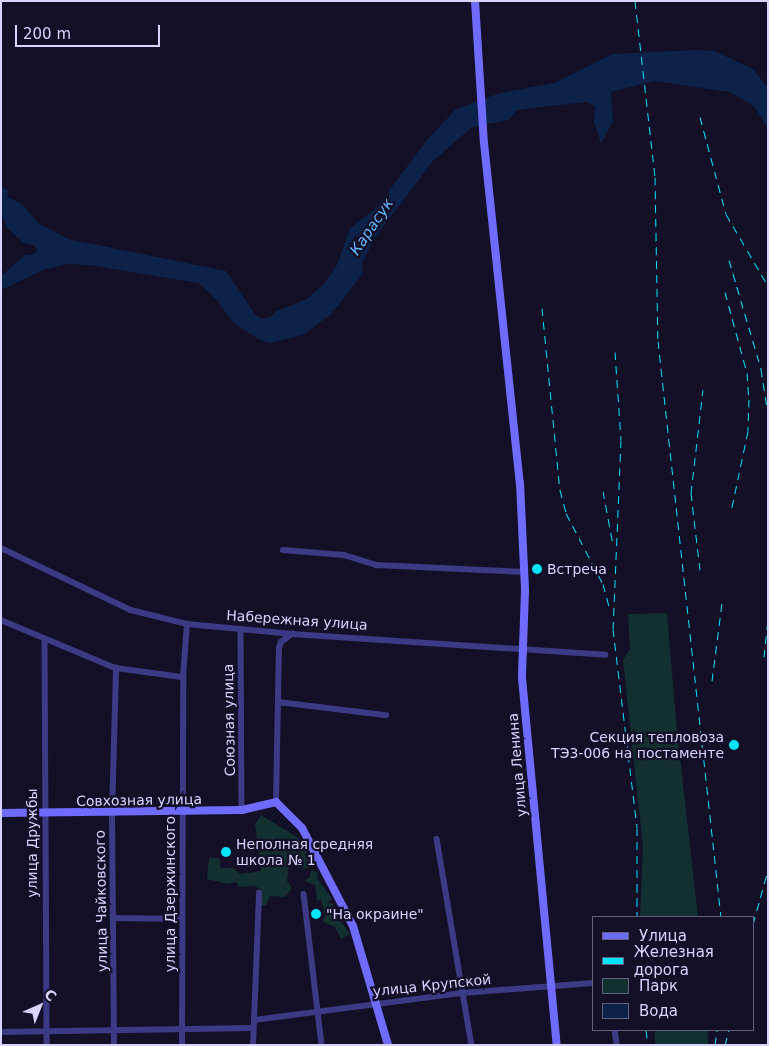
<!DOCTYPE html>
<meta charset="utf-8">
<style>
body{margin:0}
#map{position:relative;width:769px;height:1046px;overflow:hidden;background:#130f26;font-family:"DejaVu Sans",sans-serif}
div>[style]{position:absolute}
.green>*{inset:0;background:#12302f;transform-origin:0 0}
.water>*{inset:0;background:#0c2248}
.street>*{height:5.5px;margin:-2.75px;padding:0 2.75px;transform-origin:2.75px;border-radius:2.75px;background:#3d3a85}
.secondary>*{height:8px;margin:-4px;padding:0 4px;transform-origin:4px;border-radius:4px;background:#6f6bff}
.rail>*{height:1px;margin-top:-0.5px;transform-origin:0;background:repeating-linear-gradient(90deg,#00e5ff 0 8px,transparent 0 14px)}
.dots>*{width:14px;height:14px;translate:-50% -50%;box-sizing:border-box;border:2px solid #130f26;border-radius:50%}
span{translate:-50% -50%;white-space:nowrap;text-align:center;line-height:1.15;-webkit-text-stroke:4.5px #130f26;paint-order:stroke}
.poi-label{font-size:14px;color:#d9d4ff}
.left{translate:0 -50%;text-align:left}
.right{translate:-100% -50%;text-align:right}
.street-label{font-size:14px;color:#d9d4ff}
.water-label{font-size:15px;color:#62b6ff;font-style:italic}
.frame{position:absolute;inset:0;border:2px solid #d9d4ff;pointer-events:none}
.legend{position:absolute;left:592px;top:916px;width:162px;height:115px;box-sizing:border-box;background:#130f26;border:1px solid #625e7d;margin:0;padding:6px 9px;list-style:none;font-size:15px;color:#d9d4ff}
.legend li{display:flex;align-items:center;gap:10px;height:25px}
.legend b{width:25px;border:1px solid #625e7d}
.north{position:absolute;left:15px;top:981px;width:50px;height:50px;-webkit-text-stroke:4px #130f26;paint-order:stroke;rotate:44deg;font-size:14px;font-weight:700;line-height:20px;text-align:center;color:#d9d4ff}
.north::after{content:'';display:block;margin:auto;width:18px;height:22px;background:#d9d4ff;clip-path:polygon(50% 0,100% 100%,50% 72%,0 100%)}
.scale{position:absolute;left:15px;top:25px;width:145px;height:22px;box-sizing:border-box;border:2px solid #d9d4ff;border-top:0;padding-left:6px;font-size:15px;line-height:18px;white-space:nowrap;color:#d9d4ff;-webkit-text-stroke:4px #130f26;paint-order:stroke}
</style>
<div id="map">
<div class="green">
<i style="clip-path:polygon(667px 613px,677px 731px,698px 917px,640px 917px,643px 847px,623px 660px,630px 649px,628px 614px)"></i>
<i style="clip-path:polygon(261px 815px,300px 839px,307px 852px,305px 855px,311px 860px,310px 868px,304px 869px,299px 867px,302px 858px,290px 857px,287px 881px,292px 888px,285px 897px,270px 896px,266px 905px,261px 906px,261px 890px,255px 886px,239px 887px,236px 882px,228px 884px,207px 879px,209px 858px,219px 858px,221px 868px,233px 868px,240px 874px,261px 871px,255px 824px)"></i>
<i style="clip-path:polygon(311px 870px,318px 872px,317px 878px,332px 899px,327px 903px,333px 904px,333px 910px,350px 934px,341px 939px,335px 927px,323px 922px,325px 915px,321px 900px,317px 901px,315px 885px,304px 881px,310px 877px)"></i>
<i style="left:655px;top:1030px;width:53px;height:15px"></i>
</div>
<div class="water">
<i style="clip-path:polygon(696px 50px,714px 51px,753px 69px,768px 88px,768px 129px,754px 106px,730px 92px,654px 81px,611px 92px,613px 121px,601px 144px,594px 121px,595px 106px,586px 102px,524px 109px,516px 111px,509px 120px,472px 127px,433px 161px,376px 236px,363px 261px,362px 274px,355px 284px,331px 314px,303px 335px,270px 343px,258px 339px,233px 322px,216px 299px,199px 283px,90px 265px,67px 264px,43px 270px,1px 290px,1px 276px,25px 255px,33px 255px,37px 250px,34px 245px,24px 243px,8px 229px,1px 212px,1px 189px,4px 188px,8px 190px,7px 197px,22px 204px,38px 223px,68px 239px,226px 271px,255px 314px,261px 319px,271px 317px,275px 312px,307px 299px,324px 284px,337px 265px,350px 228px,376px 208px,427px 140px,456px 109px,500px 93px,554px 83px,612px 54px)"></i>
</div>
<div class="street">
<i style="left:1px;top:548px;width:144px;rotate:25.5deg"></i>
<i style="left:131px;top:610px;width:58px;rotate:14deg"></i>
<i style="left:187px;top:624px;width:105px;rotate:5.4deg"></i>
<i style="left:292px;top:634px;width:314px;rotate:3.8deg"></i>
<i style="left:283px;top:550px;width:61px;rotate:4.7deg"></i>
<i style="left:344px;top:555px;width:34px;rotate:17deg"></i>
<i style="left:376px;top:565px;width:148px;rotate:2.7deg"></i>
<i style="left:1px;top:620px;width:125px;rotate:22.7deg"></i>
<i style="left:116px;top:668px;width:68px;rotate:7.7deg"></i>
<i style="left:241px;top:629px;width:181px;rotate:89.7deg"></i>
<i style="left:45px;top:640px;width:405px;rotate:89.7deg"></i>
<i style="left:278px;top:702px;width:109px;rotate:6.9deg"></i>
<i style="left:276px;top:802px;width:154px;rotate:-88.9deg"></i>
<i style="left:279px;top:648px;width:6px;rotate:-72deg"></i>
<i style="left:281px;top:642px;width:14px;rotate:-36deg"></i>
<i style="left:437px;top:839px;width:209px;rotate:80.4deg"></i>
<i style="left:304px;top:894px;width:152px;rotate:83.2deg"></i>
<i style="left:114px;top:918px;width:68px;rotate:0.8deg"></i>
<i style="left:254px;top:1020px;width:210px;rotate:-7.4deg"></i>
<i style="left:462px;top:993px;width:131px;rotate:-4.4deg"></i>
<i style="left:615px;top:1030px;width:15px;rotate:82deg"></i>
<i style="left:1px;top:1032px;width:252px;rotate:-0.9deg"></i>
<i style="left:114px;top:1045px;width:231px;rotate:-90.5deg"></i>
<i style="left:112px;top:814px;width:146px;rotate:-88.4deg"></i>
<i style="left:182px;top:1045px;width:368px;rotate:-89.8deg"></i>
<i style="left:183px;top:677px;width:53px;rotate:-85.7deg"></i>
<i style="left:253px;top:1045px;width:152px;rotate:-87.7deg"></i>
</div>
<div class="secondary">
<i style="left:475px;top:1px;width:142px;rotate:86.4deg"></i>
<i style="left:484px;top:143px;width:342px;rotate:84deg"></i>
<i style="left:520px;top:483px;width:107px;rotate:87.3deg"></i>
<i style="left:525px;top:590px;width:88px;rotate:92deg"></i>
<i style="left:522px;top:678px;width:369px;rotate:84.6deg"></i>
<i style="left:1px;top:813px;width:241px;rotate:-0.7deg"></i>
<i style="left:242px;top:810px;width:35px;rotate:-13deg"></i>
<i style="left:276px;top:802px;width:37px;rotate:45deg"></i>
<i style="left:302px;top:828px;width:110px;rotate:62.5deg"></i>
<i style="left:353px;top:926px;width:124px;rotate:73.6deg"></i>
</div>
<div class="rail">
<i style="left:635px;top:1px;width:177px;rotate:83.5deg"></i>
<i style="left:655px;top:177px;width:164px;rotate:89deg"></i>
<i style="left:658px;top:341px;width:579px;rotate:83.76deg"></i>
<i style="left:700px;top:117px;width:100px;rotate:75deg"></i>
<i style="left:726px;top:214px;width:83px;rotate:59.7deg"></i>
<i style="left:729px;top:260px;width:114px;rotate:73.6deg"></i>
<i style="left:761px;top:369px;width:46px;rotate:81.2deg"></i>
<i style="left:725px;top:292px;width:84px;rotate:74.8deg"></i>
<i style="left:747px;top:373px;width:26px;rotate:86deg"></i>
<i style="left:749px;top:399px;width:32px;rotate:92deg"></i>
<i style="left:748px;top:431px;width:83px;rotate:101.9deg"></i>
<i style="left:542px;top:308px;width:183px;rotate:84.4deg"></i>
<i style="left:560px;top:490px;width:24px;rotate:75deg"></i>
<i style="left:566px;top:513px;width:80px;rotate:62.5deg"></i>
<i style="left:603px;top:584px;width:23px;rotate:75deg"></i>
<i style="left:615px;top:352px;width:88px;rotate:86.1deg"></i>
<i style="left:621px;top:440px;width:189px;rotate:92.4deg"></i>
<i style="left:613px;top:629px;width:200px;rotate:83.1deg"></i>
<i style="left:637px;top:828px;width:89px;rotate:90deg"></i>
<i style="left:603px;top:491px;width:55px;rotate:79.5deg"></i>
<i style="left:700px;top:570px;width:78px;rotate:-96.7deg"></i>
<i style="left:691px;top:493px;width:104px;rotate:-83.4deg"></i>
<i style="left:764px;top:657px;width:39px;rotate:-84deg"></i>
<i style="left:712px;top:681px;width:79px;rotate:-82.7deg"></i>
<i style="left:753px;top:924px;width:56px;rotate:-74.5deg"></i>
<i style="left:646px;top:1030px;width:15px;rotate:82deg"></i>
<i style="left:715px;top:1045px;width:15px;rotate:-82deg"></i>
<i style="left:725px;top:1045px;width:16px;rotate:-75deg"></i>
</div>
<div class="dots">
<i style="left:537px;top:569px;background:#00e5ff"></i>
<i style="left:734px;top:745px;background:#00e5ff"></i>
<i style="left:226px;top:852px;background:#00e5ff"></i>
<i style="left:316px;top:914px;background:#00e5ff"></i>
</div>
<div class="poi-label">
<span class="left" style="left:547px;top:569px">Встреча</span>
<span class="right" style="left:724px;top:745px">Секция тепловоза<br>ТЭ3-006 на постаменте</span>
<span class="left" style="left:236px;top:852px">Неполная средняя<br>школа № 1</span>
<span class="left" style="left:326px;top:914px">"На окраине"</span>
</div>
<div class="street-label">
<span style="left:297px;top:620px;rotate:4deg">Набережная улица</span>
<span style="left:229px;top:720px;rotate:-91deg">Союзная улица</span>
<span style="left:517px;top:765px;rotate:-95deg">улица Ленина</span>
<span style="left:139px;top:800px;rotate:-1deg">Совхозная улица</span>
<span style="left:32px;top:843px;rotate:-90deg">улица Дружбы</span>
<span style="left:170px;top:894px;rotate:-90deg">улица Дзержинского</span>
<span style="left:101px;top:901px;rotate:-91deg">улица Чайковского</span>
<span style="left:432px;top:985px;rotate:-6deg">улица Крупской</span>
</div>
<div class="water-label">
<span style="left:372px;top:227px;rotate:-56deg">Карасук</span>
</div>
<div class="frame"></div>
<ul class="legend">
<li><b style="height:6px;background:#6f6bff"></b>Улица</li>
<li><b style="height:6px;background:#00e5ff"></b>Железная дорога</li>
<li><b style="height:14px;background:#12302f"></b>Парк</li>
<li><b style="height:14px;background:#0c2248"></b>Вода</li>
</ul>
<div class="north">С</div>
<div class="scale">200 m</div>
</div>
